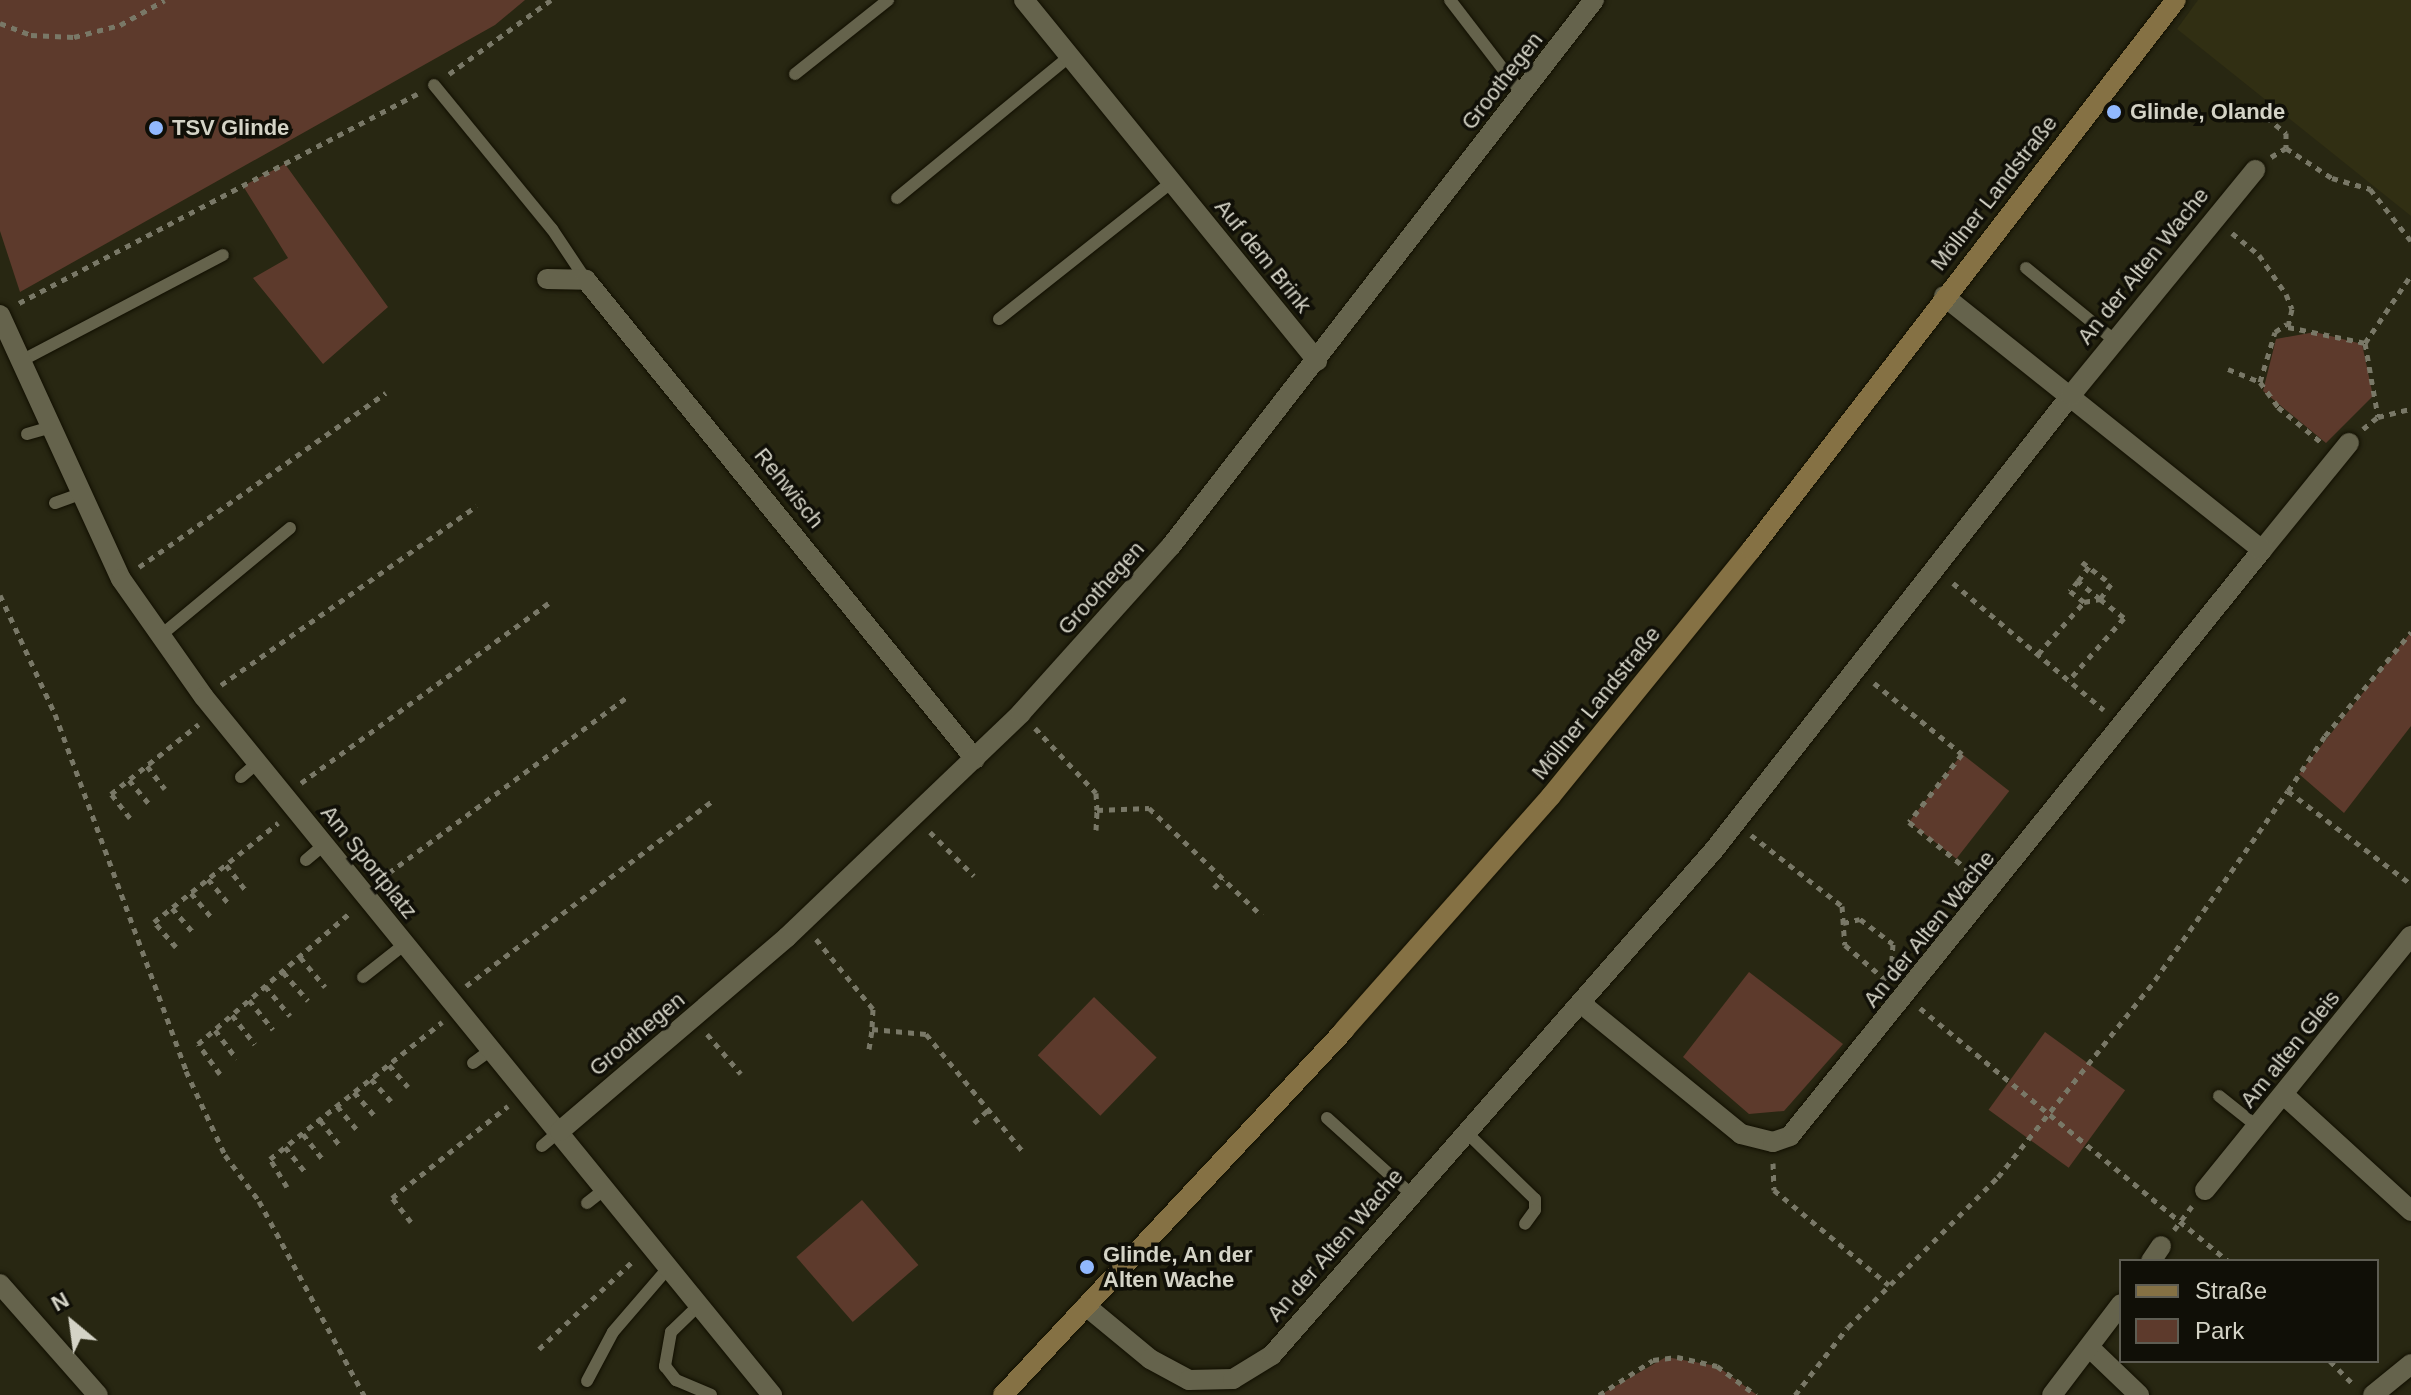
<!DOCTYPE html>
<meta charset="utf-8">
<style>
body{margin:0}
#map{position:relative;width:2411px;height:1395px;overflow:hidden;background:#282712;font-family:Arial,sans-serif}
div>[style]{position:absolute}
.built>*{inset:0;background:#312f13}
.green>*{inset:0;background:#5d3a2c;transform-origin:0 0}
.path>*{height:5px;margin-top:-2.5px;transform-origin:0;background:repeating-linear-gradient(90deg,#797867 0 6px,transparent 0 12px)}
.roads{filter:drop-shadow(0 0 2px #110f00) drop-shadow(0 0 2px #110f00)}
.service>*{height:12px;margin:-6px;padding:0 6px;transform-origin:6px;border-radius:6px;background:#65634c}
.minor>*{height:20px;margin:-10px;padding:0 10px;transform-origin:10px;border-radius:10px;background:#65634c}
.secondary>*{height:20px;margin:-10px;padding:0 10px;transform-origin:10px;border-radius:10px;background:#857144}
.dots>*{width:22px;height:22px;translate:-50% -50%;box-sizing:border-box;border:4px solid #100f07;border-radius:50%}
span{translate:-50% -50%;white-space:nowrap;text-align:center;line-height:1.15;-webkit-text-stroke:7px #100f07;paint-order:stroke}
.street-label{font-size:22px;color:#d4d3c6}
.poi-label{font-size:22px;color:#d4d3c6;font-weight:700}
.left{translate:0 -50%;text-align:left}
.legend{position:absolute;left:2119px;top:1259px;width:260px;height:104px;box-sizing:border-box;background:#100f07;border:2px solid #5e5d53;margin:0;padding:10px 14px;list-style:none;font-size:24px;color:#d4d3c6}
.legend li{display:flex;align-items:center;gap:16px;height:40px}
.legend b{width:40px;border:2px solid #5e5d53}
.north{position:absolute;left:32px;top:1283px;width:80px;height:80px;-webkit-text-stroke:6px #100f07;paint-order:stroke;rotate:331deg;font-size:22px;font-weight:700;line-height:32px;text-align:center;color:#d4d3c6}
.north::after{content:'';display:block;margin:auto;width:28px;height:36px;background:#d4d3c6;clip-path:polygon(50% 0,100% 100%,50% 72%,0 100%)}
</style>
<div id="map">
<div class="built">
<i style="clip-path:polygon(2198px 0,2411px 0,2411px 216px,2177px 29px)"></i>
</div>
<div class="green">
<i style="clip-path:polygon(0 0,525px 0,495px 25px,20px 292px,0 231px)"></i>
<i style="clip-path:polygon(285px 164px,388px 307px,323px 364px,253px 278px,288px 258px,243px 186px)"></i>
<i style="clip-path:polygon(2315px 332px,2362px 344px,2373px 396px,2326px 443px,2263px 391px,2276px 339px)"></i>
<i style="clip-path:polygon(2411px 632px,2411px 726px,2344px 813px,2299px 774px)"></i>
<i style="left:1962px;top:754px;width:60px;height:86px;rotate:38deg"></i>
<i style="clip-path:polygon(1749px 972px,1843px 1044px,1784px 1111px,1749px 1114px,1683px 1057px)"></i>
<i style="left:1094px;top:997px;width:87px;height:81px;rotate:44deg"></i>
<i style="left:2045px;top:1032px;width:99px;height:96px;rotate:36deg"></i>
<i style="left:862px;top:1200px;width:86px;height:87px;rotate:49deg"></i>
<i style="clip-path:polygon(1666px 1357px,1717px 1366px,1757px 1395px,1600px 1395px)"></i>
</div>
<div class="path">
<i style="left:0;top:23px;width:33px;rotate:21deg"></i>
<i style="left:31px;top:35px;width:43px;rotate:2.7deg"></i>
<i style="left:74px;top:37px;width:48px;rotate:-14.6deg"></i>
<i style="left:120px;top:25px;width:51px;rotate:-29.1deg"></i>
<i style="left:449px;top:74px;width:126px;rotate:-36deg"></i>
<i style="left:2266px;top:117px;width:26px;rotate:39deg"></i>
<i style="left:2286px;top:133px;width:15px;rotate:90deg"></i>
<i style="left:2271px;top:157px;width:17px;rotate:-31deg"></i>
<i style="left:2286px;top:148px;width:55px;rotate:33.1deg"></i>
<i style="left:2332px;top:178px;width:40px;rotate:16deg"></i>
<i style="left:2370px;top:189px;width:66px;rotate:51.7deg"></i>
<i style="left:2232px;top:233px;width:35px;rotate:39deg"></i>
<i style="left:2259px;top:255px;width:47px;rotate:55.3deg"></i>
<i style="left:2286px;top:294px;width:16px;rotate:68deg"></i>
<i style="left:2292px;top:309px;width:18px;rotate:103deg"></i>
<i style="left:2288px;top:327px;width:79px;rotate:11.7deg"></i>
<i style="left:2365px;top:343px;width:75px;rotate:80deg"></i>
<i style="left:2378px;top:417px;width:34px;rotate:-14deg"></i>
<i style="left:19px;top:303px;width:450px;rotate:-27.7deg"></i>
<i style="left:2365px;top:343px;width:82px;rotate:-55.9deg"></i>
<i style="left:2228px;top:369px;width:35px;rotate:22deg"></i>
<i style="left:2260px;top:382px;width:31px;rotate:54deg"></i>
<i style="left:2278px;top:407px;width:57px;rotate:39.3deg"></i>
<i style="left:2260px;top:382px;width:52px;rotate:-73.3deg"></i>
<i style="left:2275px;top:332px;width:14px;rotate:-34deg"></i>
<i style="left:2363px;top:429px;width:19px;rotate:-39deg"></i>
<i style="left:2082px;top:562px;width:36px;rotate:37deg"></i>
<i style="left:2111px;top:584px;width:19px;rotate:126deg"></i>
<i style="left:2100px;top:599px;width:28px;rotate:-141deg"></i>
<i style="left:2078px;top:581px;width:13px;rotate:129deg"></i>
<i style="left:2070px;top:591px;width:18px;rotate:38deg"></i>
<i style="left:139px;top:567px;width:302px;rotate:-35.2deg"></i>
<i style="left:2078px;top:581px;width:18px;rotate:-52deg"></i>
<i style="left:1953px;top:583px;width:197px;rotate:40.1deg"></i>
<i style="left:0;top:595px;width:131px;rotate:65.2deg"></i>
<i style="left:55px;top:714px;width:380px;rotate:69.8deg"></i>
<i style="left:186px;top:1071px;width:93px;rotate:65.1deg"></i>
<i style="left:225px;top:1155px;width:57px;rotate:53.5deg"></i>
<i style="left:259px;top:1201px;width:221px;rotate:61.6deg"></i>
<i style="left:2038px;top:654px;width:69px;rotate:-48.5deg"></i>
<i style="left:2084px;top:602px;width:16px;rotate:-11deg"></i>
<i style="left:2100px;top:599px;width:31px;rotate:38deg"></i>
<i style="left:2124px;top:618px;width:84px;rotate:131.6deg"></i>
<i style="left:1874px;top:683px;width:113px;rotate:38.9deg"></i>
<i style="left:1962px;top:754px;width:86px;rotate:127.9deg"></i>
<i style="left:1909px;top:822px;width:82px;rotate:39.1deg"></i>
<i style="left:221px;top:685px;width:312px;rotate:-35deg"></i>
<i style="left:1035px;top:728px;width:89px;rotate:46.8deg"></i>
<i style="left:1096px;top:793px;width:17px;rotate:87deg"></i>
<i style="left:1097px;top:810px;width:52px;rotate:-2.2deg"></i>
<i style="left:1149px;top:808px;width:156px;rotate:43.7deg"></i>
<i style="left:147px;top:766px;width:29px;rotate:52deg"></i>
<i style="left:129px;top:780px;width:30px;rotate:50deg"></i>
<i style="left:301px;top:783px;width:306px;rotate:-36deg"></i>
<i style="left:2288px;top:791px;width:66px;rotate:-56.1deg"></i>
<i style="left:2325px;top:736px;width:135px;rotate:-50.4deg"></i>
<i style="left:130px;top:818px;width:31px;rotate:-128deg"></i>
<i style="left:111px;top:794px;width:112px;rotate:-38.5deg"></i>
<i style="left:1096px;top:830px;width:20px;rotate:-87deg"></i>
<i style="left:930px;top:832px;width:62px;rotate:45deg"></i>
<i style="left:1751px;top:835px;width:115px;rotate:38deg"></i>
<i style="left:1842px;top:906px;width:39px;rotate:86deg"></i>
<i style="left:1845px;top:945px;width:55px;rotate:40.6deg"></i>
<i style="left:226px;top:865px;width:31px;rotate:52deg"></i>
<i style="left:208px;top:879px;width:31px;rotate:50deg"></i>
<i style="left:379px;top:880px;width:307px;rotate:-36.4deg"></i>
<i style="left:1214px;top:888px;width:13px;rotate:-45deg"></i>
<i style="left:191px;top:893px;width:31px;rotate:50deg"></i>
<i style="left:172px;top:908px;width:32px;rotate:49deg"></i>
<i style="left:1843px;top:923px;width:17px;rotate:-13deg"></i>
<i style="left:1860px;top:919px;width:41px;rotate:37.1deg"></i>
<i style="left:1893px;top:944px;width:28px;rotate:94deg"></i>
<i style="left:816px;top:939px;width:90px;rotate:50.8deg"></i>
<i style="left:873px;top:1009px;width:20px;rotate:93deg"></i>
<i style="left:872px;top:1029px;width:54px;rotate:5.3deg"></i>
<i style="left:926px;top:1034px;width:154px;rotate:50.5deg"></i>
<i style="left:176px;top:947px;width:33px;rotate:-131deg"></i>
<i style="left:154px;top:922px;width:159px;rotate:-38.6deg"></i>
<i style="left:300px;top:957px;width:39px;rotate:50deg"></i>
<i style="left:283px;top:972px;width:38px;rotate:49deg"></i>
<i style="left:265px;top:986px;width:39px;rotate:50deg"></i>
<i style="left:466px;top:986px;width:310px;rotate:-36.9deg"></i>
<i style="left:249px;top:1000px;width:38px;rotate:51deg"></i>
<i style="left:1920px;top:1008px;width:399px;rotate:39.4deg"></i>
<i style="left:232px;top:1015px;width:37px;rotate:52deg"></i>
<i style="left:215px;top:1030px;width:36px;rotate:53deg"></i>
<i style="left:707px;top:1034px;width:52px;rotate:49.6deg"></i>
<i style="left:869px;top:1049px;width:20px;rotate:-81deg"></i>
<i style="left:389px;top:1065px;width:29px;rotate:49deg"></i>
<i style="left:220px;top:1074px;width:37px;rotate:-126deg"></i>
<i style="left:198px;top:1044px;width:202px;rotate:-40.8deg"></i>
<i style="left:371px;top:1079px;width:30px;rotate:48deg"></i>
<i style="left:354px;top:1092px;width:30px;rotate:49deg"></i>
<i style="left:337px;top:1106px;width:30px;rotate:50deg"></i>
<i style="left:320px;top:1120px;width:31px;rotate:52deg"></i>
<i style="left:974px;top:1123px;width:19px;rotate:-43deg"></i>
<i style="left:303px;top:1134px;width:31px;rotate:52deg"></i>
<i style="left:285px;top:1147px;width:32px;rotate:51deg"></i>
<i style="left:1773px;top:1163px;width:27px;rotate:88deg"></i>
<i style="left:1774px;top:1190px;width:149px;rotate:39.6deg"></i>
<i style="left:287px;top:1187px;width:33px;rotate:-121deg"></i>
<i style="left:270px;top:1159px;width:220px;rotate:-38.5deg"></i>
<i style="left:411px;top:1222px;width:31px;rotate:-128deg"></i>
<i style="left:392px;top:1198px;width:148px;rotate:-38.4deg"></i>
<i style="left:2174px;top:1230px;width:30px;rotate:-53deg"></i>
<i style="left:539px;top:1349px;width:130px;rotate:-43.1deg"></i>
<i style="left:2330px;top:1361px;width:35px;rotate:45deg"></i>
<i style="left:1599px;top:1395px;width:64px;rotate:-32.9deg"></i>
<i style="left:1653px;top:1360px;width:24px;rotate:-7deg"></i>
<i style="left:1677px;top:1357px;width:41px;rotate:12.7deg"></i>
<i style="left:1717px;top:1366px;width:49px;rotate:36.6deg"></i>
<i style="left:1795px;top:1395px;width:86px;rotate:-52.1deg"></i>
<i style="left:1848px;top:1327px;width:212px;rotate:-45deg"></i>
<i style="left:1998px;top:1177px;width:252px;rotate:-51.4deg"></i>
<i style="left:2155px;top:980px;width:231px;rotate:-54.9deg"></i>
<i style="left:2288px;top:791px;width:154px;rotate:37.1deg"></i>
</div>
<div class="roads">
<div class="service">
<i style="left:1450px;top:0;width:118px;rotate:52.5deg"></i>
<i style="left:795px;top:74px;width:119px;rotate:-38.5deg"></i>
<i style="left:434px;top:85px;width:186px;rotate:50.7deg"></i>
<i style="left:552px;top:229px;width:61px;rotate:56.3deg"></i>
<i style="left:897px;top:198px;width:224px;rotate:-39.4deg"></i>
<i style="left:2026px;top:268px;width:114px;rotate:39.3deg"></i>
<i style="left:999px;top:319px;width:221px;rotate:-38.4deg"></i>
<i style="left:21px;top:361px;width:228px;rotate:-27.7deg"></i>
<i style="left:27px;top:434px;width:25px;rotate:-16deg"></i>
<i style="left:55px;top:503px;width:27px;rotate:-20deg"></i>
<i style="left:160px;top:636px;width:169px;rotate:-39.7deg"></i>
<i style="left:241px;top:777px;width:21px;rotate:-41deg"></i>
<i style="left:306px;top:860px;width:23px;rotate:-40deg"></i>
<i style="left:363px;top:977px;width:53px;rotate:-38.2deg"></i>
<i style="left:473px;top:1063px;width:24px;rotate:-36deg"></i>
<i style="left:2219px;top:1096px;width:50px;rotate:38.5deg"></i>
<i style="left:1327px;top:1118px;width:112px;rotate:42.1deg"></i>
<i style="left:1466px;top:1132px;width:96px;rotate:44.2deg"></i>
<i style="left:1535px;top:1199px;width:11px;rotate:90deg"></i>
<i style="left:1535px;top:1210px;width:17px;rotate:126deg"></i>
<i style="left:542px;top:1146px;width:23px;rotate:-40deg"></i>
<i style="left:587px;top:1203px;width:24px;rotate:-38deg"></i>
<i style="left:699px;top:1305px;width:39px;rotate:136deg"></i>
<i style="left:671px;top:1332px;width:35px;rotate:100deg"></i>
<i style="left:665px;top:1366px;width:18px;rotate:52deg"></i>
<i style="left:676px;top:1380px;width:38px;rotate:23deg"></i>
<i style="left:587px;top:1381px;width:55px;rotate:-62deg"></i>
<i style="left:613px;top:1332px;width:86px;rotate:-49.3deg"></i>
</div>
<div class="minor">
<i style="left:1024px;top:0;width:465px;rotate:50.9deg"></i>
<i style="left:547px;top:279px;width:39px;rotate:1deg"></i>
<i style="left:586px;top:280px;width:617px;rotate:50.92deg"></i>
<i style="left:0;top:315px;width:290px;rotate:65.4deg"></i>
<i style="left:121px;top:579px;width:144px;rotate:54.9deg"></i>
<i style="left:204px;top:697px;width:900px;rotate:50.86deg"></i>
<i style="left:2262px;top:550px;width:138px;rotate:-50.9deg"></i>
<i style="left:1583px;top:1005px;width:204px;rotate:39.2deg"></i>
<i style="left:1741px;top:1134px;width:33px;rotate:14deg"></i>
<i style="left:1773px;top:1142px;width:18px;rotate:-19deg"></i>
<i style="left:1790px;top:1136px;width:752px;rotate:-51.15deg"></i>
<i style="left:2262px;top:550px;width:407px;rotate:-141.4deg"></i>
<i style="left:2284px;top:1095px;width:172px;rotate:42.4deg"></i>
<i style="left:560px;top:1131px;width:299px;rotate:-40.5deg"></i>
<i style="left:787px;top:937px;width:324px;rotate:-43.7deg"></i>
<i style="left:1021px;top:713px;width:224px;rotate:-48.1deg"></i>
<i style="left:1171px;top:546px;width:691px;rotate:-52.23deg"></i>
<i style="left:2205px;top:1190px;width:327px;rotate:-51deg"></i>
<i style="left:2151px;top:1261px;width:18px;rotate:-56deg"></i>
<i style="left:0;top:1284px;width:148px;rotate:48.6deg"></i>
<i style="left:1086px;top:1306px;width:83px;rotate:39.6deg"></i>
<i style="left:1150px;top:1359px;width:44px;rotate:28.3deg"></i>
<i style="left:1189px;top:1380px;width:44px;rotate:-1.3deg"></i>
<i style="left:1233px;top:1379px;width:46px;rotate:-31.6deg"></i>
<i style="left:1272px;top:1355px;width:671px;rotate:-48.81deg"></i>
<i style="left:1714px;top:850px;width:578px;rotate:-51.88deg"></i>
<i style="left:2071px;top:395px;width:291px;rotate:-50.7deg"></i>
<i style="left:2090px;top:1348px;width:68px;rotate:43.8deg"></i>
<i style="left:2052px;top:1395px;width:114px;rotate:-52.8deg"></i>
<i style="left:2373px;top:1395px;width:49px;rotate:-39.2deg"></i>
</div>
<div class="secondary">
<i style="left:1003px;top:1395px;width:500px;rotate:-46.9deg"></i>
<i style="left:1344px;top:1030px;width:312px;rotate:-48.5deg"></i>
<i style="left:1551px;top:796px;width:317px;rotate:-50.9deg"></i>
<i style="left:1751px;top:550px;width:695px;rotate:-52.31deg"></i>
</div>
</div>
<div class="dots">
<i style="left:2114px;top:112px;background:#91b8fd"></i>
<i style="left:156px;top:128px;background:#91b8fd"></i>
<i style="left:1087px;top:1267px;background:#91b8fd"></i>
</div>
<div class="street-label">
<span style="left:1502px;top:81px;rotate:-52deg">Groothegen</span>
<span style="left:1994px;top:193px;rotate:-52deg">Möllner Landstraße</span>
<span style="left:1263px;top:256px;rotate:51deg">Auf dem Brink</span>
<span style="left:2143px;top:266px;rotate:-51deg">An der Alten Wache</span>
<span style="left:789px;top:488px;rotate:51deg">Rehwisch</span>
<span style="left:1101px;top:588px;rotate:-48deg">Groothegen</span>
<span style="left:1596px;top:703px;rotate:-51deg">Möllner Landstraße</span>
<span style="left:369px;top:862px;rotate:51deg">Am Sportplatz</span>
<span style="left:1929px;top:929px;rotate:-51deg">An der Alten Wache</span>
<span style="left:637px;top:1034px;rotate:-40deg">Groothegen</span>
<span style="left:2290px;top:1049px;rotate:-51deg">Am alten Gleis</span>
<span style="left:1335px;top:1245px;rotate:-49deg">An der Alten Wache</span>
</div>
<div class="poi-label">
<span class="left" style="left:2130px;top:112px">Glinde, Olande</span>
<span class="left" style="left:172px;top:128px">TSV Glinde</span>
<span class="left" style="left:1103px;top:1267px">Glinde, An der<br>Alten Wache</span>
</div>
<ul class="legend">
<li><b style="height:10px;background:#857144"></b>Straße</li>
<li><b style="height:22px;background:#5d3a2c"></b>Park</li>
</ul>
<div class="north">N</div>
</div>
